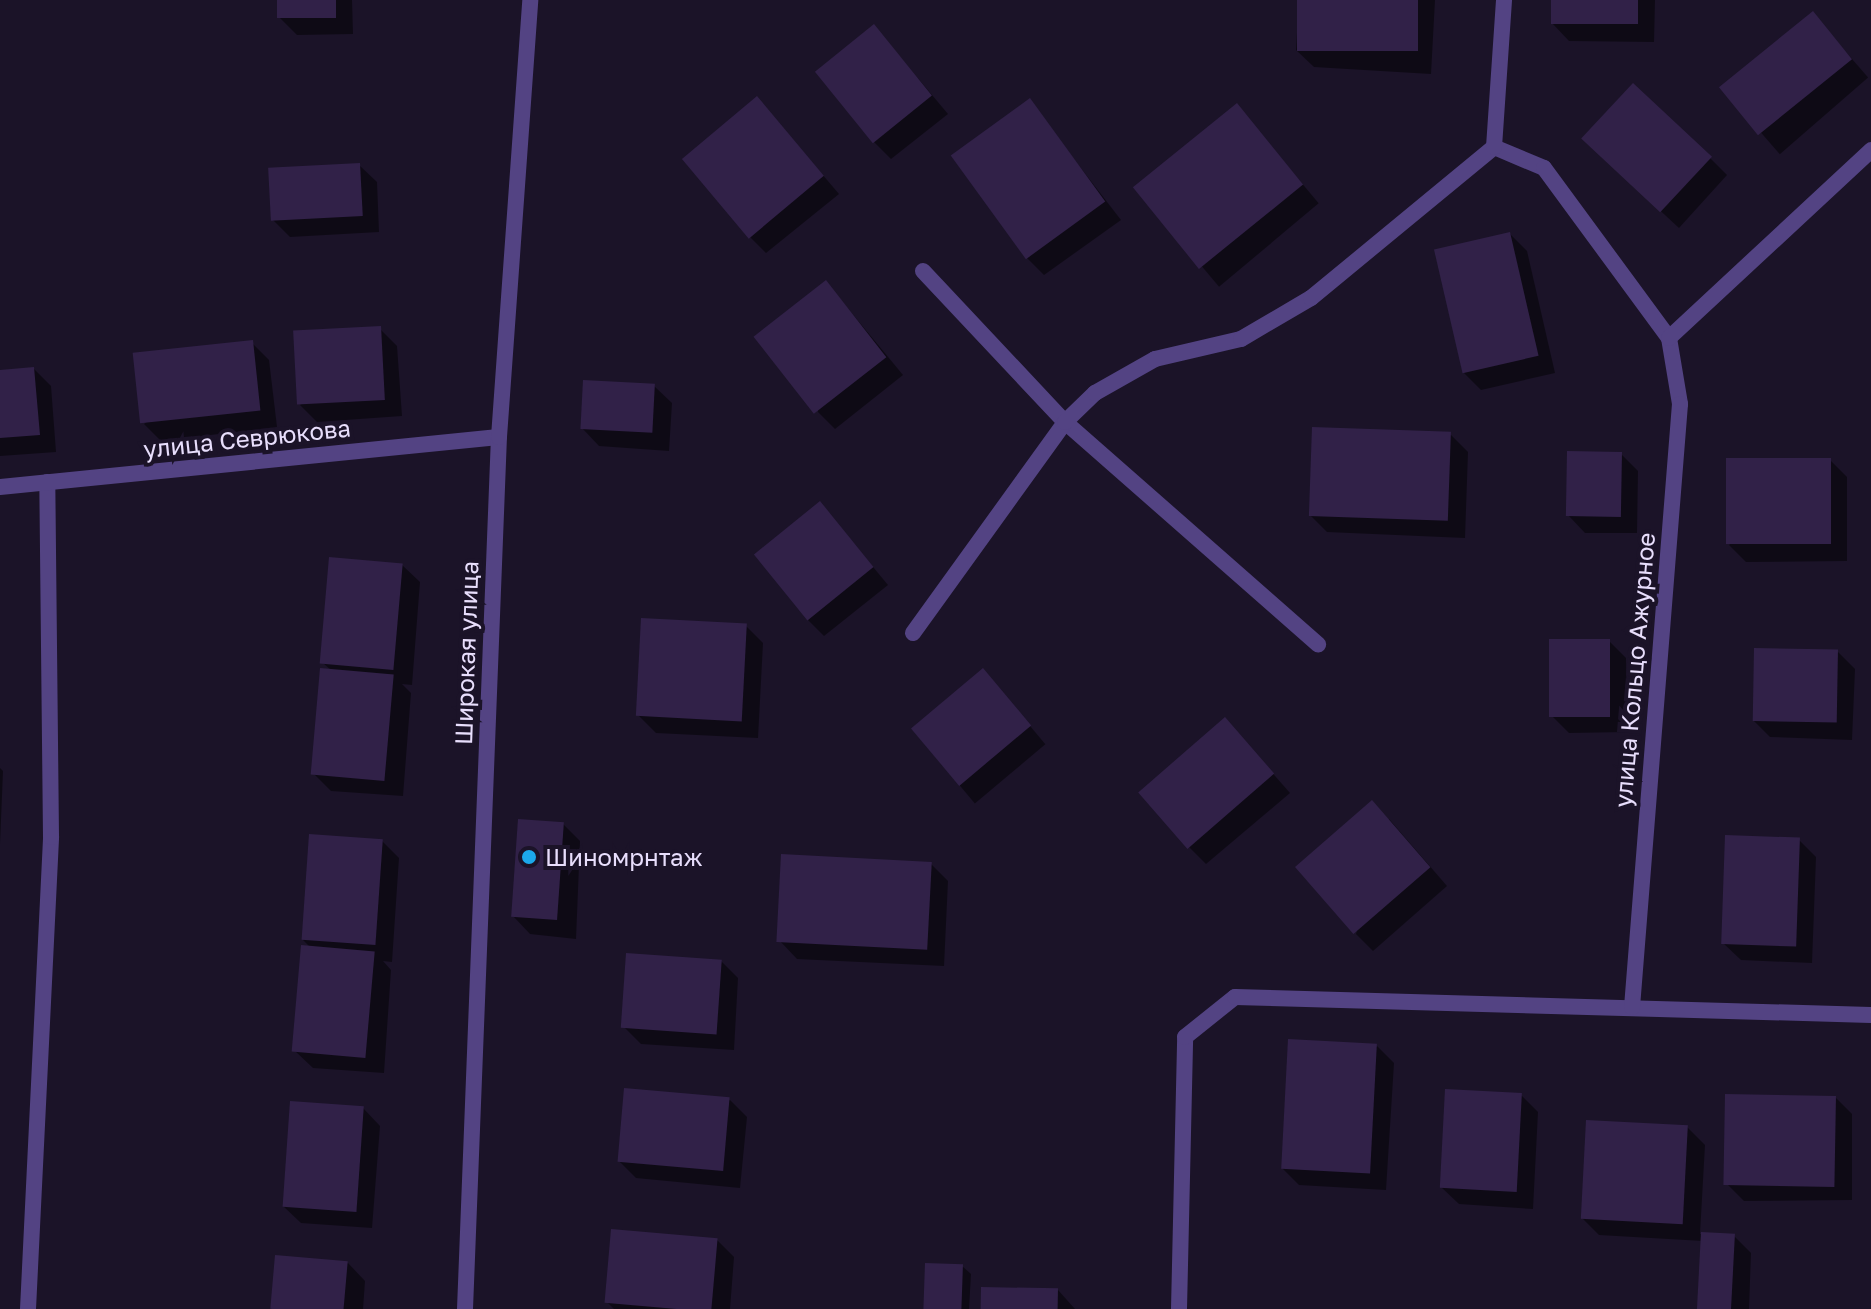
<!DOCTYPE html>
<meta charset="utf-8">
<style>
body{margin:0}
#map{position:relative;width:1871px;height:1309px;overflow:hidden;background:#1b1328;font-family:"Golos Text",sans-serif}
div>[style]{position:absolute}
.shadow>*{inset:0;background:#0007;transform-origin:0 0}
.building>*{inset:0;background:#312148;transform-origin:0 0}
.lane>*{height:16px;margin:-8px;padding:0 8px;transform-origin:8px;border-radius:8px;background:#534383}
.street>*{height:16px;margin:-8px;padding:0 8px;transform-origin:8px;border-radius:8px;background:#534383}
.dots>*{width:22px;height:22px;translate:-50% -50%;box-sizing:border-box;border:4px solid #1b1328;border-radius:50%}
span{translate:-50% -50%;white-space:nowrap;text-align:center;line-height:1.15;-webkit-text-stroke:8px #1b1328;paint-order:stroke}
.street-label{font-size:24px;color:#e8defc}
.poi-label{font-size:24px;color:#e8defc}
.left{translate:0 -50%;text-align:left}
</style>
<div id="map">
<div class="shadow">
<i style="clip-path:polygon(279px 0,352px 0,353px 34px,297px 35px,279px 17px)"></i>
<i style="clip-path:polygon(1299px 0,1435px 0,1431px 74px,1314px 67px,1296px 50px)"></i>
<i style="clip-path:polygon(1553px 0,1655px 0,1654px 42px,1569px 41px,1552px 23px)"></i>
<i style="left:1813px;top:14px;width:84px;height:117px;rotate:49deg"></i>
<i style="clip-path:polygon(874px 26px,948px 114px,891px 159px,874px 142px)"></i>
<i style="clip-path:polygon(757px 98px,839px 194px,766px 253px,749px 236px)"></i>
<i style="clip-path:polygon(1029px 101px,1121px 220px,1044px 275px,1027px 258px)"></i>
<i style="left:1237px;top:106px;width:127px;height:130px;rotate:50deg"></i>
<i style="clip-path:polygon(1597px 152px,1710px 158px,1727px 175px,1679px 228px)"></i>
<i style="clip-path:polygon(359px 165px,377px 182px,379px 232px,290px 237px,273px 220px)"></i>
<i style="clip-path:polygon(1510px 234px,1527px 251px,1555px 373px,1481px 390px,1464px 373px)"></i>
<i style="clip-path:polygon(826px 282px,903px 375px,835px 429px,818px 412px)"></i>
<i style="clip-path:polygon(380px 329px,397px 346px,402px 416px,317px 422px,300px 405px)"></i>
<i style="clip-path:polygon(252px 343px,269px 360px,277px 427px,161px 441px,144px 424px)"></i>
<i style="clip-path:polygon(34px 369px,51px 386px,56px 452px,0 456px,0 372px)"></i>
<i style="clip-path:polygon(654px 386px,672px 403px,669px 451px,599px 446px,582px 428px)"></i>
<i style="clip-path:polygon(1451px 435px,1468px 452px,1465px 538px,1327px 532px,1310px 515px)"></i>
<i style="clip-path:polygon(1621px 454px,1638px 471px,1637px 533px,1585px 533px,1568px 515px)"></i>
<i style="clip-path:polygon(1830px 460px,1847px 477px,1847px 561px,1746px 562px,1729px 545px)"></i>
<i style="clip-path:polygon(820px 503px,888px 585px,824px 636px,807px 619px)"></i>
<i style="clip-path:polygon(402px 565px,420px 582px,412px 685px,402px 684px,411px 693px,403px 796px,331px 791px,314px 774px,332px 671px,323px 663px)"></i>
<i style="clip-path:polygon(746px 626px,763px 643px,758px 738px,656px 733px,638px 715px)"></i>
<i style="clip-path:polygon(1609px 641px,1626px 658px,1627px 732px,1569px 733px,1552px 716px)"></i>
<i style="clip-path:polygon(1838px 652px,1855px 669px,1852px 740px,1770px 737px,1753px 720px)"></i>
<i style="left:983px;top:670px;width:97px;height:92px;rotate:50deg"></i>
<i style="clip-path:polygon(1225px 719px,1290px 793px,1206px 864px,1189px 847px)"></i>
<i style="clip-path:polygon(0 768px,3px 771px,0 844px)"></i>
<i style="clip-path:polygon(1389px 819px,1447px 886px,1373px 951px,1356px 934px)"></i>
<i style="clip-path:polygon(563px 824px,580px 841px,576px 939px,530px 934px,513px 916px)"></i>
<i style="clip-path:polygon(1799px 840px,1816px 857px,1812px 963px,1741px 960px,1723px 943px)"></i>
<i style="clip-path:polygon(382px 841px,399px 858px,392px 962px,383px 961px,391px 970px,384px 1073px,313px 1068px,295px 1051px,311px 948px,303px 940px)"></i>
<i style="clip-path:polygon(931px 864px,948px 881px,944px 966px,797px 959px,780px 941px)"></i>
<i style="clip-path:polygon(721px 961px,738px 978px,734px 1050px,641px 1044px,624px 1027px)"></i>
<i style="clip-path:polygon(1377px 1046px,1394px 1063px,1386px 1190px,1299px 1185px,1282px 1168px)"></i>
<i style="clip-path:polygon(1521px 1095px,1538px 1112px,1533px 1209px,1459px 1204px,1441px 1187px)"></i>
<i style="clip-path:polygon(1835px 1097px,1852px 1114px,1852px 1200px,1744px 1201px,1727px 1184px)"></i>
<i style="clip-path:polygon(730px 1100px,747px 1117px,740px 1188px,636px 1178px,619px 1161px)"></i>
<i style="clip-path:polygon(363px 1108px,380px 1126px,372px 1228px,301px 1223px,283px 1206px)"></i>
<i style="clip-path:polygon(1687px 1127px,1705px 1145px,1700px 1234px,1734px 1236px,1751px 1253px,1749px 1309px,1701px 1309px,1703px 1241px,1599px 1235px,1582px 1218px)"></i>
<i style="clip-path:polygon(717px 1240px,734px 1257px,730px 1309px,614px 1309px,608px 1303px)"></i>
<i style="clip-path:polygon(348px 1263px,365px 1281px,363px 1309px,273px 1309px)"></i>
<i style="clip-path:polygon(962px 1266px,971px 1274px,969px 1309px,924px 1309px)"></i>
<i style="clip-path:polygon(1058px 1290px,1075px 1309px,983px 1309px)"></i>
</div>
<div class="building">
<i style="left:277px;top:0;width:59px;height:18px"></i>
<i style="left:1297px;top:0;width:121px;height:51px"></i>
<i style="left:1551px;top:0;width:87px;height:24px"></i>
<i style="left:1813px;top:11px;width:62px;height:121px;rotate:51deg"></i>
<i style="left:874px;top:24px;width:92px;height:76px;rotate:51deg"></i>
<i style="left:1633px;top:83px;width:108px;height:76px;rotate:43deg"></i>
<i style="left:757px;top:96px;width:104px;height:98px;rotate:50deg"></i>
<i style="left:1030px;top:98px;width:128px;height:98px;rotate:54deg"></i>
<i style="left:1237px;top:103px;width:105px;height:134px;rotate:51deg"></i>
<i style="left:360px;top:163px;width:53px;height:92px;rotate:87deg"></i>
<i style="left:1510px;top:232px;width:127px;height:78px;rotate:77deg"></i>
<i style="left:826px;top:280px;width:98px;height:92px;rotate:52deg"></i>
<i style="left:381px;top:326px;width:74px;height:88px;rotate:87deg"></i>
<i style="left:253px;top:340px;width:71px;height:121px;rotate:84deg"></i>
<i style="clip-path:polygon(34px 367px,40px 435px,0 438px,0 370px)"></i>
<i style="left:583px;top:380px;width:72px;height:49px;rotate:3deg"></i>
<i style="left:1312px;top:427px;width:139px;height:89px;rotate:2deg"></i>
<i style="left:1567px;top:451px;width:55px;height:65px;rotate:1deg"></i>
<i style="left:1831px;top:458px;width:86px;height:105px;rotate:90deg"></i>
<i style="left:820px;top:501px;width:85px;height:85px;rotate:51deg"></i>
<i style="left:329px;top:557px;width:74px;height:107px;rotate:5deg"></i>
<i style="left:641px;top:618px;width:106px;height:98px;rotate:3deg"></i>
<i style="left:1549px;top:639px;width:61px;height:78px"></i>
<i style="left:1754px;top:648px;width:84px;height:73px;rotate:1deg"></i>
<i style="left:320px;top:668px;width:74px;height:107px;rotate:5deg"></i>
<i style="left:983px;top:668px;width:75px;height:94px;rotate:50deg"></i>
<i style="left:1225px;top:717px;width:75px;height:115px;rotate:49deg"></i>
<i style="left:1372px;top:800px;width:89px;height:102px;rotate:49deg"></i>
<i style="left:518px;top:819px;width:46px;height:98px;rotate:4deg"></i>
<i style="left:309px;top:834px;width:74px;height:106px;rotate:4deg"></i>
<i style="left:1725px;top:835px;width:75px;height:109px;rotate:2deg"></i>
<i style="left:781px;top:854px;width:151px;height:88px;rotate:3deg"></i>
<i style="left:301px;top:945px;width:74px;height:107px;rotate:5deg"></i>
<i style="left:626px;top:953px;width:96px;height:75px;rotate:4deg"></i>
<i style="left:1288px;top:1039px;width:89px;height:130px;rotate:3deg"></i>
<i style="left:624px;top:1088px;width:106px;height:74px;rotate:5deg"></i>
<i style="left:1445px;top:1089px;width:77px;height:99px;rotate:3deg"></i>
<i style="left:1725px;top:1094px;width:111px;height:91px;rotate:1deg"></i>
<i style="left:290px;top:1101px;width:74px;height:106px;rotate:4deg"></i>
<i style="left:1586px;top:1120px;width:102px;height:99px;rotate:3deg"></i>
<i style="left:611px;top:1229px;width:107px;height:74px;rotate:5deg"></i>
<i style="left:1701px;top:1232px;width:34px;height:77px;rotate:3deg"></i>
<i style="left:275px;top:1255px;width:73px;height:54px;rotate:5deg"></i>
<i style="left:925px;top:1263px;width:38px;height:46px;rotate:2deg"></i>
<i style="left:981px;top:1287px;width:77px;height:22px;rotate:1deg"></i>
</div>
<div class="lane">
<i style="left:28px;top:1309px;width:473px;rotate:-87.2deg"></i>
<i style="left:51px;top:837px;width:355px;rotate:-90.6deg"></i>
<i style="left:1179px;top:1309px;width:272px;rotate:-88.7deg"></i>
<i style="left:1185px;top:1037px;width:64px;rotate:-38.7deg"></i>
<i style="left:1235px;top:997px;width:636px;rotate:1.62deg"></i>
</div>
<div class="street">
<i style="left:1494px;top:147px;width:54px;rotate:22.8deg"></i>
<i style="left:1544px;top:168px;width:211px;rotate:53.7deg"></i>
<i style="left:1669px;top:338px;width:67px;rotate:80.5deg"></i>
<i style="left:1680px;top:404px;width:605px;rotate:94.55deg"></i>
<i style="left:923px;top:271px;width:207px;rotate:46.8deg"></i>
<i style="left:1065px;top:422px;width:337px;rotate:41.3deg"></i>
<i style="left:1669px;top:338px;width:276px;rotate:-42.9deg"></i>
<i style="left:0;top:487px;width:501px;rotate:-5.72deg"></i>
<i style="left:913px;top:633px;width:260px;rotate:-54.2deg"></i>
<i style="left:1065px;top:422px;width:42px;rotate:-44deg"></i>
<i style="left:1095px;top:393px;width:69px;rotate:-29.5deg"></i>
<i style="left:1155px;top:359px;width:88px;rotate:-13.1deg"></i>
<i style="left:1241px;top:339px;width:81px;rotate:-30.4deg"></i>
<i style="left:1311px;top:298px;width:237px;rotate:-39.5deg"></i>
<i style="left:1494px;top:147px;width:147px;rotate:-86.1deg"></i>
<i style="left:465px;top:1309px;width:873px;rotate:-87.77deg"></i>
<i style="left:499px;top:437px;width:438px;rotate:-85.9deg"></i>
</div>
<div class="dots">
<i style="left:529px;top:857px;background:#1ca8ea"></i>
</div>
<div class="street-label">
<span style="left:247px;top:438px;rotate:-6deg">улица Севрюкова</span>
<span style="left:466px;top:653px;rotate:-88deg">Широкая улица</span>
<span style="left:1634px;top:670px;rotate:-85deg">улица Кольцо Ажурное</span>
</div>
<div class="poi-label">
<span class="left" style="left:545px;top:857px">Шиномрнтаж</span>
</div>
</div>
